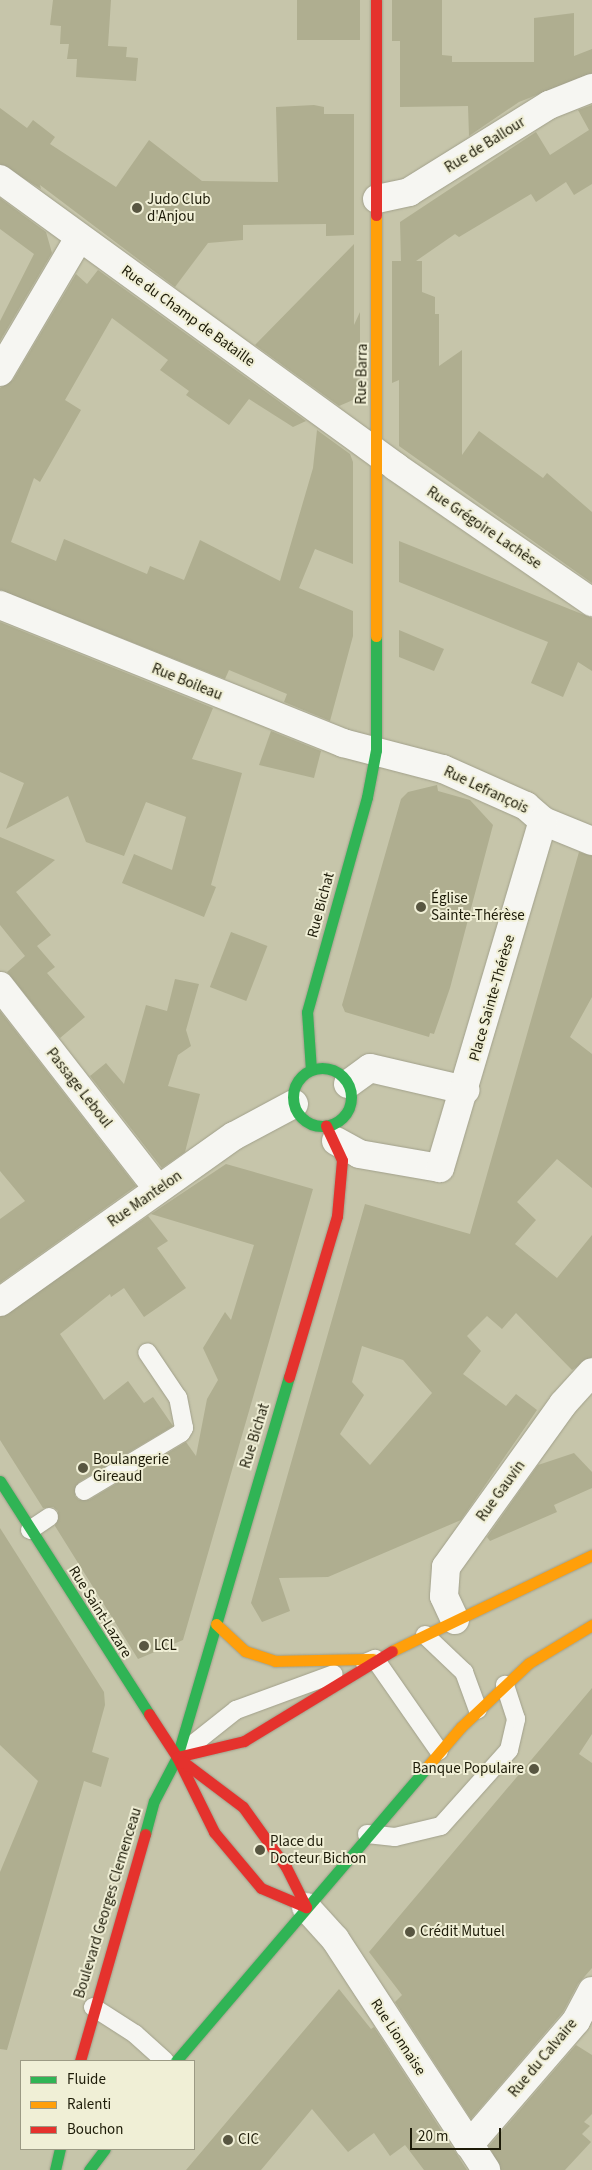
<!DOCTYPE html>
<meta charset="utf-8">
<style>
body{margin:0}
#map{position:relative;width:592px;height:2170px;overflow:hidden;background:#c6c5aa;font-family:"Source Sans 3",sans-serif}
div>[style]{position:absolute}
.building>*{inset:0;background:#afae90;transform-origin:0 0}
.roads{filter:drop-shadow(0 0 1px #a1a08b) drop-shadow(0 0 1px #a1a08b)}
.lane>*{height:18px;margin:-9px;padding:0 9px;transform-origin:9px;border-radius:9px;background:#f6f6f2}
.street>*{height:28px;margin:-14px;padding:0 14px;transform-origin:14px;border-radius:14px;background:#f6f6f2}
.fast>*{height:11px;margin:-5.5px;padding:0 5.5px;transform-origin:5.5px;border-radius:5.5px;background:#30b455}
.fast>.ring{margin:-5.5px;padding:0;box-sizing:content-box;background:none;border:11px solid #30b455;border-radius:50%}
.slow>*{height:11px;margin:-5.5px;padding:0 5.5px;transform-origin:5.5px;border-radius:5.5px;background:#ff9f0a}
.jam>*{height:11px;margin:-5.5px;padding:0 5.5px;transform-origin:5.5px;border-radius:5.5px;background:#e5322d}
.dots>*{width:14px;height:14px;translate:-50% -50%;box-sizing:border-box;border:2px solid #f0efd6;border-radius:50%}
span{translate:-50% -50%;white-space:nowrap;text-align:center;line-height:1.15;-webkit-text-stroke:4px #f0efd6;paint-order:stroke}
.street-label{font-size:15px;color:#1d1b08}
.poi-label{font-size:15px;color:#1d1b08}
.left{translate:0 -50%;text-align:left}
.right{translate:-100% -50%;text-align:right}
.legend{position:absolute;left:20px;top:2060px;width:175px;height:90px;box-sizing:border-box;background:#f0efd6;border:1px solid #9c9a84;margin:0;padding:6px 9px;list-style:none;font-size:15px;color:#1d1b08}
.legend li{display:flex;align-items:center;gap:10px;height:25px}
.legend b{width:25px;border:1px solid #9c9a84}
.scale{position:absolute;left:410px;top:2128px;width:91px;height:22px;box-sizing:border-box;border:2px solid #1d1b08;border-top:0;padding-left:6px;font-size:15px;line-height:18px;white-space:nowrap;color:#1d1b08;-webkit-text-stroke:4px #f0efd6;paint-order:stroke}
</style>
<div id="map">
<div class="building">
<i style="clip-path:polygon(53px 0,111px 0,108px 46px,127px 47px,126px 57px,138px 58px,136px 81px,76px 77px,77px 59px,67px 59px,69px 44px,60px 44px,61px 26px,50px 25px)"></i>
<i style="left:297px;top:0;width:63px;height:40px"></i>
<i style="clip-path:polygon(392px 0,442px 0,442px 55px,452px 56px,452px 62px,534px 62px,534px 18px,574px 13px,574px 56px,592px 49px,592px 73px,519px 102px,469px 136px,468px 106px,400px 107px,400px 41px,392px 41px)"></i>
<i style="clip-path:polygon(314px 105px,324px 107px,324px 114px,354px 114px,354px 235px,326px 236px,326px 224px,243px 225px,243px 240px,208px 243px,175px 287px,40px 185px,41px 189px,0 164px,0 108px,27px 128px,33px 120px,55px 137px,50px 144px,116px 187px,149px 140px,202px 181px,278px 182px,276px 107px)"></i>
<i style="clip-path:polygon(592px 105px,592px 184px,574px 195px,566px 182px,536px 202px,531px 194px,459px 237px,455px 234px,416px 261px,422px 261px,422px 292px,435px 297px,435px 314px,439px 314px,439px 366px,462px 350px,462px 455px,479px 431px,543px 478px,547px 473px,592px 512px,592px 583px,399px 446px,399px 380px,392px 383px,392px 261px,401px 261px,400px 222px,536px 132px,550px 155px,589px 130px,578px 110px)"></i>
<i style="clip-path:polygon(0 198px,46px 232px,52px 253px,0 341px,0 321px,34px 254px,0 229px)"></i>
<i style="clip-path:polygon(354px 244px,354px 325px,360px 312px,360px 397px,339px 406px,255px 345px)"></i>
<i style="clip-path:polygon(98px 270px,306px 421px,293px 427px,249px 399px,229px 425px,186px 395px,189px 391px,160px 370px,168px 360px,112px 318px,65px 400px,81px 410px,40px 482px,34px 478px,11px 542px,56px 561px,64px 539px,147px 574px,150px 566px,184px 580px,200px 540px,280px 581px,313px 468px,317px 430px,350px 454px,353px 462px,353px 564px,315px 549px,299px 588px,353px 611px,353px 636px,330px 721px,284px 702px,287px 694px,229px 670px,225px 679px,0 590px,0 388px,13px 380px,76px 274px,87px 284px)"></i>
<i style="clip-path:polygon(399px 541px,592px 618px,592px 671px,578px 662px,563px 697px,531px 683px,548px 642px,399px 582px)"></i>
<i style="clip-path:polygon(0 622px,213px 708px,192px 759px,242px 773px,211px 885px,216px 887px,204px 917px,122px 883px,134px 854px,172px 870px,186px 817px,146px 802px,124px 856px,86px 842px,68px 796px,6px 829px,24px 783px,0 772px)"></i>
<i style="clip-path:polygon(399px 630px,444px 649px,434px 671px,399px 657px)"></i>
<i style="clip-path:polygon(271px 731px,321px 751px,314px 778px,259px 765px)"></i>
<i style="clip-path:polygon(437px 785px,438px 791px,470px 800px,493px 825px,450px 988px,434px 1034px,430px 1033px,429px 1037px,345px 1012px,342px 1005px,401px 799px,408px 792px)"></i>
<i style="clip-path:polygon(0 837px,55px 860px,16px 892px,51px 935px,37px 946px,55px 967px,47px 973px,85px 1017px,60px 1038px,7px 972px,25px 956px,0 925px)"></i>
<i style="clip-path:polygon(evenodd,579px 852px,592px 856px,592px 997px,570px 1037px,592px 1054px,592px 1188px,557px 1159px,517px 1202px,536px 1220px,515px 1244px,557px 1278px,592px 1235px,592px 1357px,572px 1370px,516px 1313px,502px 1329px,487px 1316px,467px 1336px,481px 1351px,463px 1374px,506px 1406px,516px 1394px,537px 1410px,461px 1520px,328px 1577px,279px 1578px,290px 1611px,262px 1622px,251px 1603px,365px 1204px,470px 1234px,579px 852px,362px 1346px,403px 1360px,432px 1393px,370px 1465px,340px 1434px,364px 1395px,352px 1382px,362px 1346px)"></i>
<i style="left:231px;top:932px;width:39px;height:59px;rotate:21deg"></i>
<i style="clip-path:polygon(175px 979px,199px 984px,186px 1030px,191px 1046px,178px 1055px,168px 1086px,200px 1094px,185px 1152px,162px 1168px,90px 1076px,106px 1063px,124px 1084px,146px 1005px,167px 1011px)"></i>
<i style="clip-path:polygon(0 1011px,136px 1186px,0 1283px,0 1219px,25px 1201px,0 1171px)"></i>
<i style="clip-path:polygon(226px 1164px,313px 1189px,183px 1640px,138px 1659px,55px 1526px,58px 1511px,53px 1507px,43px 1508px,0 1440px,0 1317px,148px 1216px,168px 1241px,157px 1248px,186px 1288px,144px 1317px,124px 1288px,111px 1297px,110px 1294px,60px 1334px,104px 1400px,128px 1381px,144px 1403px,153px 1397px,173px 1426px,79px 1482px,75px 1496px,79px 1500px,89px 1500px,186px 1442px,196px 1456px,207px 1399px,218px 1380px,203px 1348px,225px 1312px,231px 1320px,254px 1245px,151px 1214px)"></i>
<i style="clip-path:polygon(574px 1453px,592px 1472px,592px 1488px,554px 1505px,557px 1512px,490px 1541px,487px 1537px,538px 1465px)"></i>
<i style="clip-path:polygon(0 1528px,104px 1692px,105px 1705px,92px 1752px,109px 1758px,101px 1787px,84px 1781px,7px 2050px,0 2049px,0 1872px,38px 1781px,0 1745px)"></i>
<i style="clip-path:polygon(592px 1688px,592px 1734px,579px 1754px,592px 1763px,592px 1968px,578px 1984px,563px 2012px,471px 2119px,395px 2002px,402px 1995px,369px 1952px)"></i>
<i style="clip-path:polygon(339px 1989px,371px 2029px,374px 2027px,467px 2170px,424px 2170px,405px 2145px,390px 2156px,374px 2133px,348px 2152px,312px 2109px,261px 2170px,186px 2170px)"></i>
<i style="clip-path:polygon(576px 2045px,592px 2055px,592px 2114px,584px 2122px,590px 2126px,582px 2134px,591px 2142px,565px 2170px,501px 2170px,489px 2146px)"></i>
</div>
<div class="roads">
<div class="lane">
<i style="left:84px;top:1491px;width:113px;rotate:-30.9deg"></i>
<i style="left:181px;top:1433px;width:6px;rotate:-59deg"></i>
<i style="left:184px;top:1428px;width:31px;rotate:-101deg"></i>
<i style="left:178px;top:1398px;width:55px;rotate:-124deg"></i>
<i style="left:30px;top:1530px;width:23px;rotate:-34deg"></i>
<i style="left:425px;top:1635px;width:54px;rotate:43.5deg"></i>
<i style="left:464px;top:1672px;width:40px;rotate:69.8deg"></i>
<i style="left:365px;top:1663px;width:11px;rotate:-22deg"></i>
<i style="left:375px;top:1659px;width:112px;rotate:55.2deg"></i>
<i style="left:183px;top:1752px;width:68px;rotate:-38.4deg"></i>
<i style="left:236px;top:1710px;width:104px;rotate:-20.2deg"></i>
<i style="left:367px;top:1834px;width:28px;rotate:6deg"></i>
<i style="left:395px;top:1837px;width:47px;rotate:-13.4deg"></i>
<i style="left:441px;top:1826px;width:102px;rotate:-48.2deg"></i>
<i style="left:509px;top:1750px;width:32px;rotate:-77deg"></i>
<i style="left:516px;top:1719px;width:36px;rotate:-108deg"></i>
<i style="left:93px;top:2007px;width:50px;rotate:32.7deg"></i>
<i style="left:135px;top:2034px;width:40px;rotate:42deg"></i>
</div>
<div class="street">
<i style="left:0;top:179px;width:490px;rotate:36deg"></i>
<i style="left:396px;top:467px;width:238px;rotate:34.6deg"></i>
<i style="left:377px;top:199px;width:33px;rotate:-12deg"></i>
<i style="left:409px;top:192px;width:165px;rotate:-31.9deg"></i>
<i style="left:549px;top:105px;width:46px;rotate:-21.6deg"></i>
<i style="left:0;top:372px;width:156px;rotate:-59.5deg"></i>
<i style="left:0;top:605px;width:370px;rotate:21.9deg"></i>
<i style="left:343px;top:743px;width:103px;rotate:14.6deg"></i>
<i style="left:443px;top:769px;width:91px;rotate:24deg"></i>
<i style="left:526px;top:806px;width:23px;rotate:41deg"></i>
<i style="left:543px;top:821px;width:53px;rotate:22.2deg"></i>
<i style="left:0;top:986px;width:257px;rotate:52.1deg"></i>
<i style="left:348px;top:1084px;width:27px;rotate:-36deg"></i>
<i style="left:370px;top:1068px;width:98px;rotate:13deg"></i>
<i style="left:336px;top:1141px;width:26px;rotate:29deg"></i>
<i style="left:359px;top:1154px;width:82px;rotate:9.8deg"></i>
<i style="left:440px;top:1168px;width:362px;rotate:-73.5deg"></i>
<i style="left:0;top:1302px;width:287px;rotate:-35.4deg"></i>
<i style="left:234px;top:1136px;width:68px;rotate:-28.1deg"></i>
<i style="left:455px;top:1620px;width:26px;rotate:-115deg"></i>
<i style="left:444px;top:1596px;width:29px;rotate:-86deg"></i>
<i style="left:446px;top:1567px;width:201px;rotate:-54.3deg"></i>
<i style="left:563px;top:1404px;width:43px;rotate:-47.8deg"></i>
<i style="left:306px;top:1907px;width:43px;rotate:47.8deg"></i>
<i style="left:335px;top:1939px;width:276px;rotate:56.8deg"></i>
<i style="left:469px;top:2145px;width:164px;rotate:-49.2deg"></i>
<i style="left:576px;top:2021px;width:34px;rotate:-62deg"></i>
</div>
<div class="fast">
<i class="ring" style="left:293px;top:1068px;width:47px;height:47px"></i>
<i style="left:311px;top:1070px;width:58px;rotate:-93.9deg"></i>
<i style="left:307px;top:1012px;width:223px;rotate:-74.4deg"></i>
<i style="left:367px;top:797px;width:48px;rotate:-79.2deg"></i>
<i style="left:376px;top:750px;width:114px;rotate:-90deg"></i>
<i style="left:0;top:1481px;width:277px;rotate:57.4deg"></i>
<i style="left:145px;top:1834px;width:34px;rotate:-75deg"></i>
<i style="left:154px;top:1801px;width:50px;rotate:-62.4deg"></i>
<i style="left:177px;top:1757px;width:396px;rotate:-73.6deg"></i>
<i style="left:176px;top:2061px;width:385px;rotate:-49.5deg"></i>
<i style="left:55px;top:2170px;width:22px;rotate:-77deg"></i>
<i style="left:89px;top:2170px;width:26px;rotate:-53deg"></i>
</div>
<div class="slow">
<i style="left:376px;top:215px;width:421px;rotate:90deg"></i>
<i style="left:216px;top:1624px;width:40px;rotate:43deg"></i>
<i style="left:245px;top:1651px;width:32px;rotate:18deg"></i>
<i style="left:275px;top:1661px;width:98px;rotate:-1.2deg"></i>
<i style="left:392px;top:1651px;width:222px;rotate:-25.6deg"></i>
<i style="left:426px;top:1768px;width:54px;rotate:-49.5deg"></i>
<i style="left:461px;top:1727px;width:93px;rotate:-43.3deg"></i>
<i style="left:529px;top:1663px;width:74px;rotate:-31.1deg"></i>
</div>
<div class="jam">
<i style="left:376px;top:0;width:215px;rotate:90deg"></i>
<i style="left:289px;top:1377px;width:168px;rotate:-73.4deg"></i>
<i style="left:337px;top:1216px;width:56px;rotate:-84.9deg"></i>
<i style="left:342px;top:1160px;width:38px;rotate:-115deg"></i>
<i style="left:149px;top:1714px;width:51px;rotate:56.9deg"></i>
<i style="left:177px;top:1757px;width:84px;rotate:63.7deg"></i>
<i style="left:214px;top:1832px;width:73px;rotate:50deg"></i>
<i style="left:261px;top:1888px;width:49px;rotate:22.9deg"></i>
<i style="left:177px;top:1757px;width:69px;rotate:-13.4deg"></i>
<i style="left:244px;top:1741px;width:173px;rotate:-31.3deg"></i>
<i style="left:182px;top:1761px;width:76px;rotate:37deg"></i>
<i style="left:243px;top:1807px;width:74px;rotate:54.4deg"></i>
<i style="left:286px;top:1867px;width:45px;rotate:63.4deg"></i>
<i style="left:80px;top:2061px;width:236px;rotate:-74deg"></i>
</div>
</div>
<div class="dots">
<i style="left:137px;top:208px;background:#585641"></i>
<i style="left:421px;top:907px;background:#585641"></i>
<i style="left:83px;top:1468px;background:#585641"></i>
<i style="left:144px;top:1646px;background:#585641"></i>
<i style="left:534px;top:1769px;background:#585641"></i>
<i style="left:260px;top:1850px;background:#585641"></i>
<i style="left:410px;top:1932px;background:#585641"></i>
<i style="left:228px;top:2140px;background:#585641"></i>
</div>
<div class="street-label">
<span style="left:485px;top:145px;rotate:-32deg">Rue de Ballour</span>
<span style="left:188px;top:316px;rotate:36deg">Rue du Champ de Bataille</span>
<span style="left:362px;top:374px;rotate:-89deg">Rue Barra</span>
<span style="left:484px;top:528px;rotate:34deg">Rue Grégoire Lachèse</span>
<span style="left:187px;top:682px;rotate:22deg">Rue Boileau</span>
<span style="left:486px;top:790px;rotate:25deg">Rue Lefrançois</span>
<span style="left:321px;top:905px;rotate:-75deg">Rue Bichat</span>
<span style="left:492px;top:998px;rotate:-74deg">Place Sainte-Thérèse</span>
<span style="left:79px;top:1088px;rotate:52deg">Passage Leboul</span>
<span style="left:145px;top:1199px;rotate:-35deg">Rue Mantelon</span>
<span style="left:255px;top:1436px;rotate:-73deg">Rue Bichat</span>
<span style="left:501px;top:1491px;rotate:-54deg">Rue Gauvin</span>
<span style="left:100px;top:1612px;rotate:58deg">Rue Saint-Lazare</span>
<span style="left:108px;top:1903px;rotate:-73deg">Boulevard Georges Clemenceau</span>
<span style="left:398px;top:2037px;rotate:57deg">Rue Lionnaise</span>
<span style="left:543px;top:2058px;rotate:-50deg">Rue du Calvaire</span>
</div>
<div class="poi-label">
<span class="left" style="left:147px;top:208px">Judo Club<br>d'Anjou</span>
<span class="left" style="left:431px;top:907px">Église<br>Sainte-Thérèse</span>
<span class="left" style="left:93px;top:1468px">Boulangerie<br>Gireaud</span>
<span class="left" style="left:154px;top:1646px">LCL</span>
<span class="right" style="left:524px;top:1769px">Banque Populaire</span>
<span class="left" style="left:270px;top:1850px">Place du<br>Docteur Bichon</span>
<span class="left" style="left:420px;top:1932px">Crédit Mutuel</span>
<span class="left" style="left:238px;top:2140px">CIC</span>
</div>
<ul class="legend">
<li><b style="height:6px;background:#30b455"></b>Fluide</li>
<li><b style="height:6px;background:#ff9f0a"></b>Ralenti</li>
<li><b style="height:6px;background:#e5322d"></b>Bouchon</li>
</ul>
<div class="scale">20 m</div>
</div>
